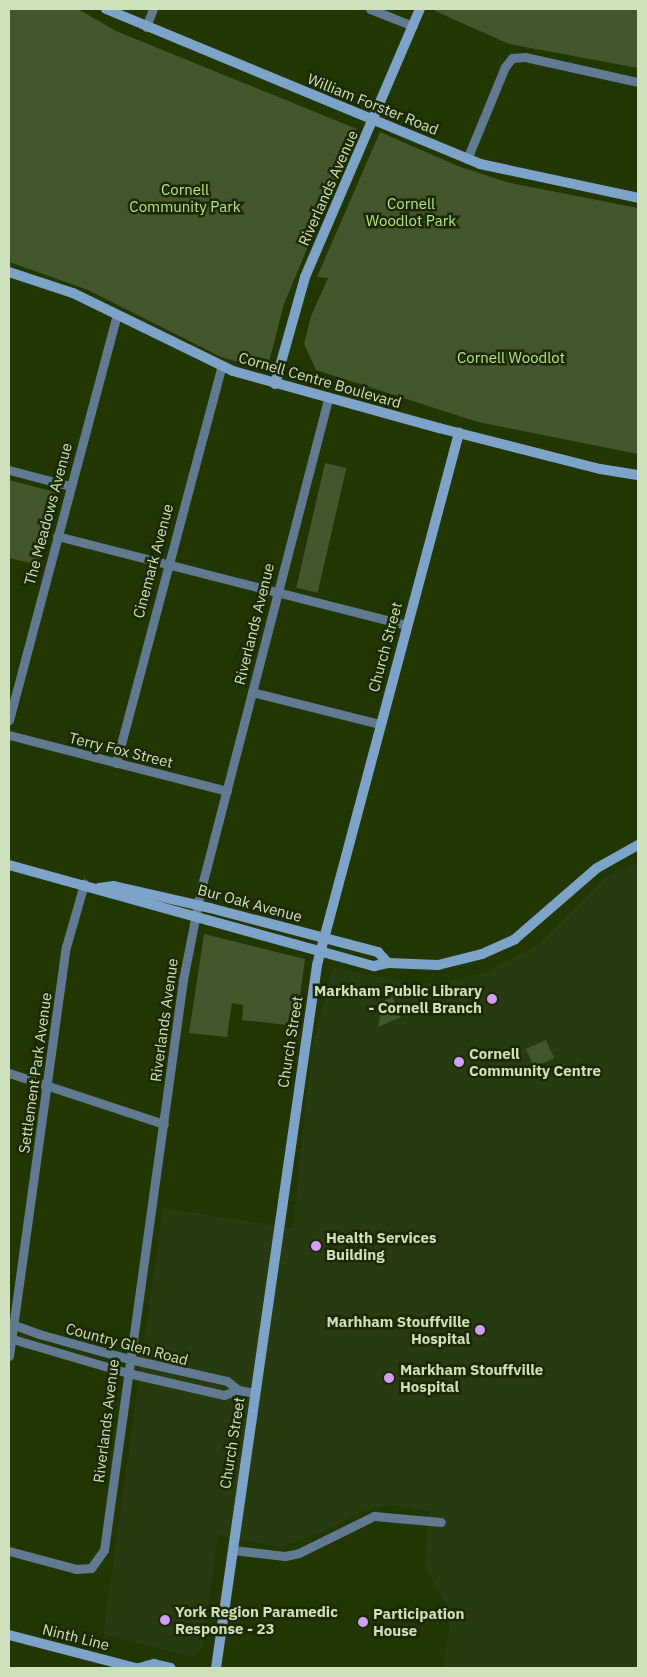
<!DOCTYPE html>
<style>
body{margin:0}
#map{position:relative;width:647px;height:1677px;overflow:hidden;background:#213600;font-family:"IBM Plex Sans",sans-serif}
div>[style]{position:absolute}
.built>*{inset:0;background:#283a10}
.green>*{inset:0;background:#43562c;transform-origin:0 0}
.street>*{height:9px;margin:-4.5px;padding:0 4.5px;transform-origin:4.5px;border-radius:4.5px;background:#617991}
.secondary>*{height:10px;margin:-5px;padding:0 5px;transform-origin:5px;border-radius:5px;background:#7da3c9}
.dots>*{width:14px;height:14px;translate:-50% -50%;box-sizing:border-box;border:2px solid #1b2a05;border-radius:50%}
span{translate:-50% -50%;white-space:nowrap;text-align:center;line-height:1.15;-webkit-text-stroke:5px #1b2a05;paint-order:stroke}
.street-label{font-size:15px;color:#cee0bc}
.park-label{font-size:15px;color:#b8e583}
.poi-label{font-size:15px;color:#cee0bc;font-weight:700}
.right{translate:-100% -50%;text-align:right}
.left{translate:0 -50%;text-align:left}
.frame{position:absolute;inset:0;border:10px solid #cee0bc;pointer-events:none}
</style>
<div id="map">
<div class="built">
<i style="clip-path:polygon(638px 862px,638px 1668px,443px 1668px,451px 1613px,425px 1567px,429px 1511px,389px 1505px,366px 1510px,329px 1529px,282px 1547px,218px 1535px,203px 1646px,194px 1658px,103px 1634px,163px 1208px,293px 1228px,311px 1051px,333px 967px,410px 983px,440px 983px,484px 973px,539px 944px,607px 876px)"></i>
</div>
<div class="green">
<i style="clip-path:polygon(9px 9px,78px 9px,116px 31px,357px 129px,284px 304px,267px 370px,221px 357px,88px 290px,9px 262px)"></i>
<i style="clip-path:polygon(437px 9px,638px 9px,638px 68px,509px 44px,435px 11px)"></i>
<i style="clip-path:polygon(380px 132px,458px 166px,506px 182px,638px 208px,638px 454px,478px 422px,316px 370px,304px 344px,311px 316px,328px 278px,317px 277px)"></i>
<i style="left:325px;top:463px;width:22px;height:128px;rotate:13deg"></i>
<i style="clip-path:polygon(9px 480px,55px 492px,39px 565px,9px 558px)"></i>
<i style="clip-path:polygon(204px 934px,305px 959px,296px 1026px,242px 1020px,243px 1005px,232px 1003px,227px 1037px,189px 1033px)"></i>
<i style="clip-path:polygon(392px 997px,401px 1017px,378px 1027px,383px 1001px)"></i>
<i style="left:546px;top:1040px;width:20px;height:22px;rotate:66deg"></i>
</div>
<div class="street">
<i style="left:370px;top:9px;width:46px;rotate:21.6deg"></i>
<i style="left:146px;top:27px;width:19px;rotate:-69deg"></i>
<i style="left:467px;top:159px;width:100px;rotate:-67.6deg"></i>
<i style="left:505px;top:67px;width:11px;rotate:-52deg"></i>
<i style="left:512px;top:58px;width:13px;rotate:-4deg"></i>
<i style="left:525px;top:57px;width:116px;rotate:12.5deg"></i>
<i style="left:9px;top:470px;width:63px;rotate:14.7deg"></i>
<i style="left:57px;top:536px;width:360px;rotate:14.3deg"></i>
<i style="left:252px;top:692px;width:131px;rotate:14.1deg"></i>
<i style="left:9px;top:720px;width:419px;rotate:-75.1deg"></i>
<i style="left:9px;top:735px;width:225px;rotate:14.4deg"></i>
<i style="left:116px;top:763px;width:410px;rotate:-75.1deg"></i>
<i style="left:9px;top:1073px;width:163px;rotate:18.2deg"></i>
<i style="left:9px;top:1323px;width:32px;rotate:20deg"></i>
<i style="left:39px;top:1334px;width:93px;rotate:15.5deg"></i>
<i style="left:129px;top:1359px;width:100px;rotate:12.7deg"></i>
<i style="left:227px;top:1381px;width:14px;rotate:39deg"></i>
<i style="left:238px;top:1390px;width:17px;rotate:10deg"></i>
<i style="left:9px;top:1338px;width:124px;rotate:16.4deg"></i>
<i style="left:128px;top:1373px;width:98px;rotate:12.9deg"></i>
<i style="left:224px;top:1395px;width:15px;rotate:-20deg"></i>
<i style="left:9px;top:1356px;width:413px;rotate:-82.1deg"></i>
<i style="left:66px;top:947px;width:66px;rotate:-74.1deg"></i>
<i style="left:233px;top:1550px;width:52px;rotate:6.6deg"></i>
<i style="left:285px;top:1556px;width:14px;rotate:-12deg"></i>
<i style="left:299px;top:1553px;width:84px;rotate:-26.3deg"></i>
<i style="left:374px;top:1516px;width:67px;rotate:5.1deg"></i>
<i style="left:9px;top:1551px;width:69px;rotate:15deg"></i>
<i style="left:76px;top:1569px;width:15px;rotate:-4deg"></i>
<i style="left:91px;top:1568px;width:22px;rotate:-54deg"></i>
<i style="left:104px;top:1550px;width:575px;rotate:-82.11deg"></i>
<i style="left:183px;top:980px;width:89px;rotate:-78.9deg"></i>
<i style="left:200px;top:893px;width:510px;rotate:-75.47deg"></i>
</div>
<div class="secondary">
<i style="left:106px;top:9px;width:405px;rotate:22.5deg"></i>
<i style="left:480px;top:164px;width:162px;rotate:12.1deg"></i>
<i style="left:9px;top:272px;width:67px;rotate:18.2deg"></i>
<i style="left:73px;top:293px;width:178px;rotate:26deg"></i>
<i style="left:233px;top:371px;width:214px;rotate:15.5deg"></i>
<i style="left:439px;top:428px;width:166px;rotate:14.3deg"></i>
<i style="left:600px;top:469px;width:38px;rotate:9deg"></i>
<i style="left:275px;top:384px;width:111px;rotate:-74.3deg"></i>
<i style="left:305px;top:277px;width:292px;rotate:-66.8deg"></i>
<i style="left:9px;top:865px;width:379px;rotate:15.5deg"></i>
<i style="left:374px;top:966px;width:14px;rotate:-12deg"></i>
<i style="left:388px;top:963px;width:50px;rotate:2.3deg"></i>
<i style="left:438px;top:965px;width:45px;rotate:-14deg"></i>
<i style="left:482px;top:954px;width:36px;rotate:-24deg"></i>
<i style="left:515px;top:939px;width:108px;rotate:-40.9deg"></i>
<i style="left:597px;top:868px;width:47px;rotate:-29.3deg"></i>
<i style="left:99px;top:888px;width:15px;rotate:-8deg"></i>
<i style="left:114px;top:886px;width:98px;rotate:12.9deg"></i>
<i style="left:210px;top:908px;width:174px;rotate:14.7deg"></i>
<i style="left:378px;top:952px;width:15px;rotate:48deg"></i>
<i style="left:9px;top:1635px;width:131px;rotate:14.6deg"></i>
<i style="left:139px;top:1668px;width:16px;rotate:-15deg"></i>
<i style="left:154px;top:1664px;width:17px;rotate:13deg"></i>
<i style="left:216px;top:1668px;width:710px;rotate:-81.82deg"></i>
<i style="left:317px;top:965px;width:551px;rotate:-75.06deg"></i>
</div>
<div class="dots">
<i style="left:492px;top:999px;background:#d29dfd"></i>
<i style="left:459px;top:1062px;background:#d29dfd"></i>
<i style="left:316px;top:1246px;background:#d29dfd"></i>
<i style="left:480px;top:1330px;background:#d29dfd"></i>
<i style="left:389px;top:1378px;background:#d29dfd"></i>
<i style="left:165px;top:1620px;background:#d29dfd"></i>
<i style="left:363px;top:1622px;background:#d29dfd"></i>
</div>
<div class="street-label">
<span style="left:373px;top:104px;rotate:22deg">William Forster Road</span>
<span style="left:328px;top:188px;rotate:-66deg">Riverlands Avenue</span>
<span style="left:320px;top:380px;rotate:16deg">Cornell Centre Boulevard</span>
<span style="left:48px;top:514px;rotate:-75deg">The Meadows Avenue</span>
<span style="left:153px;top:561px;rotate:-75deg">Cinemark Avenue</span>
<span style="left:254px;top:624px;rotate:-76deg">Riverlands Avenue</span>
<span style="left:385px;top:647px;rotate:-75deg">Church Street</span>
<span style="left:121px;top:750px;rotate:14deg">Terry Fox Street</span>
<span style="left:250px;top:903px;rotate:15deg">Bur Oak Avenue</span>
<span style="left:164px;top:1020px;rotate:-82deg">Riverlands Avenue</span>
<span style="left:290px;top:1042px;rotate:-81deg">Church Street</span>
<span style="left:35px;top:1073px;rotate:-82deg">Settlement Park Avenue</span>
<span style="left:127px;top:1344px;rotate:15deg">Country Glen Road</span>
<span style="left:106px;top:1421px;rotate:-83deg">Riverlands Avenue</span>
<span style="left:232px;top:1443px;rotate:-81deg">Church Street</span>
<span style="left:76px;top:1637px;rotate:14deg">Ninth Line</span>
</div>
<div class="park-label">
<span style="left:185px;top:198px">Cornell<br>Community Park</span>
<span style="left:411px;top:212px">Cornell<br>Woodlot Park</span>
<span style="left:511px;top:358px">Cornell Woodlot</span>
</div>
<div class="poi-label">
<span class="right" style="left:482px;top:999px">Markham Public Library<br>- Cornell Branch</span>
<span class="left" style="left:469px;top:1062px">Cornell<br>Community Centre</span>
<span class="left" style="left:326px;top:1246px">Health Services<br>Building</span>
<span class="right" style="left:470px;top:1330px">Marhham Stouffville<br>Hospital</span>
<span class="left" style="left:400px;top:1378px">Markham Stouffville<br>Hospital</span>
<span class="left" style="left:175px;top:1620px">York Region Paramedic<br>Response - 23</span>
<span class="left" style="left:373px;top:1622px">Participation<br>House</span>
</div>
<div class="frame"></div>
</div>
